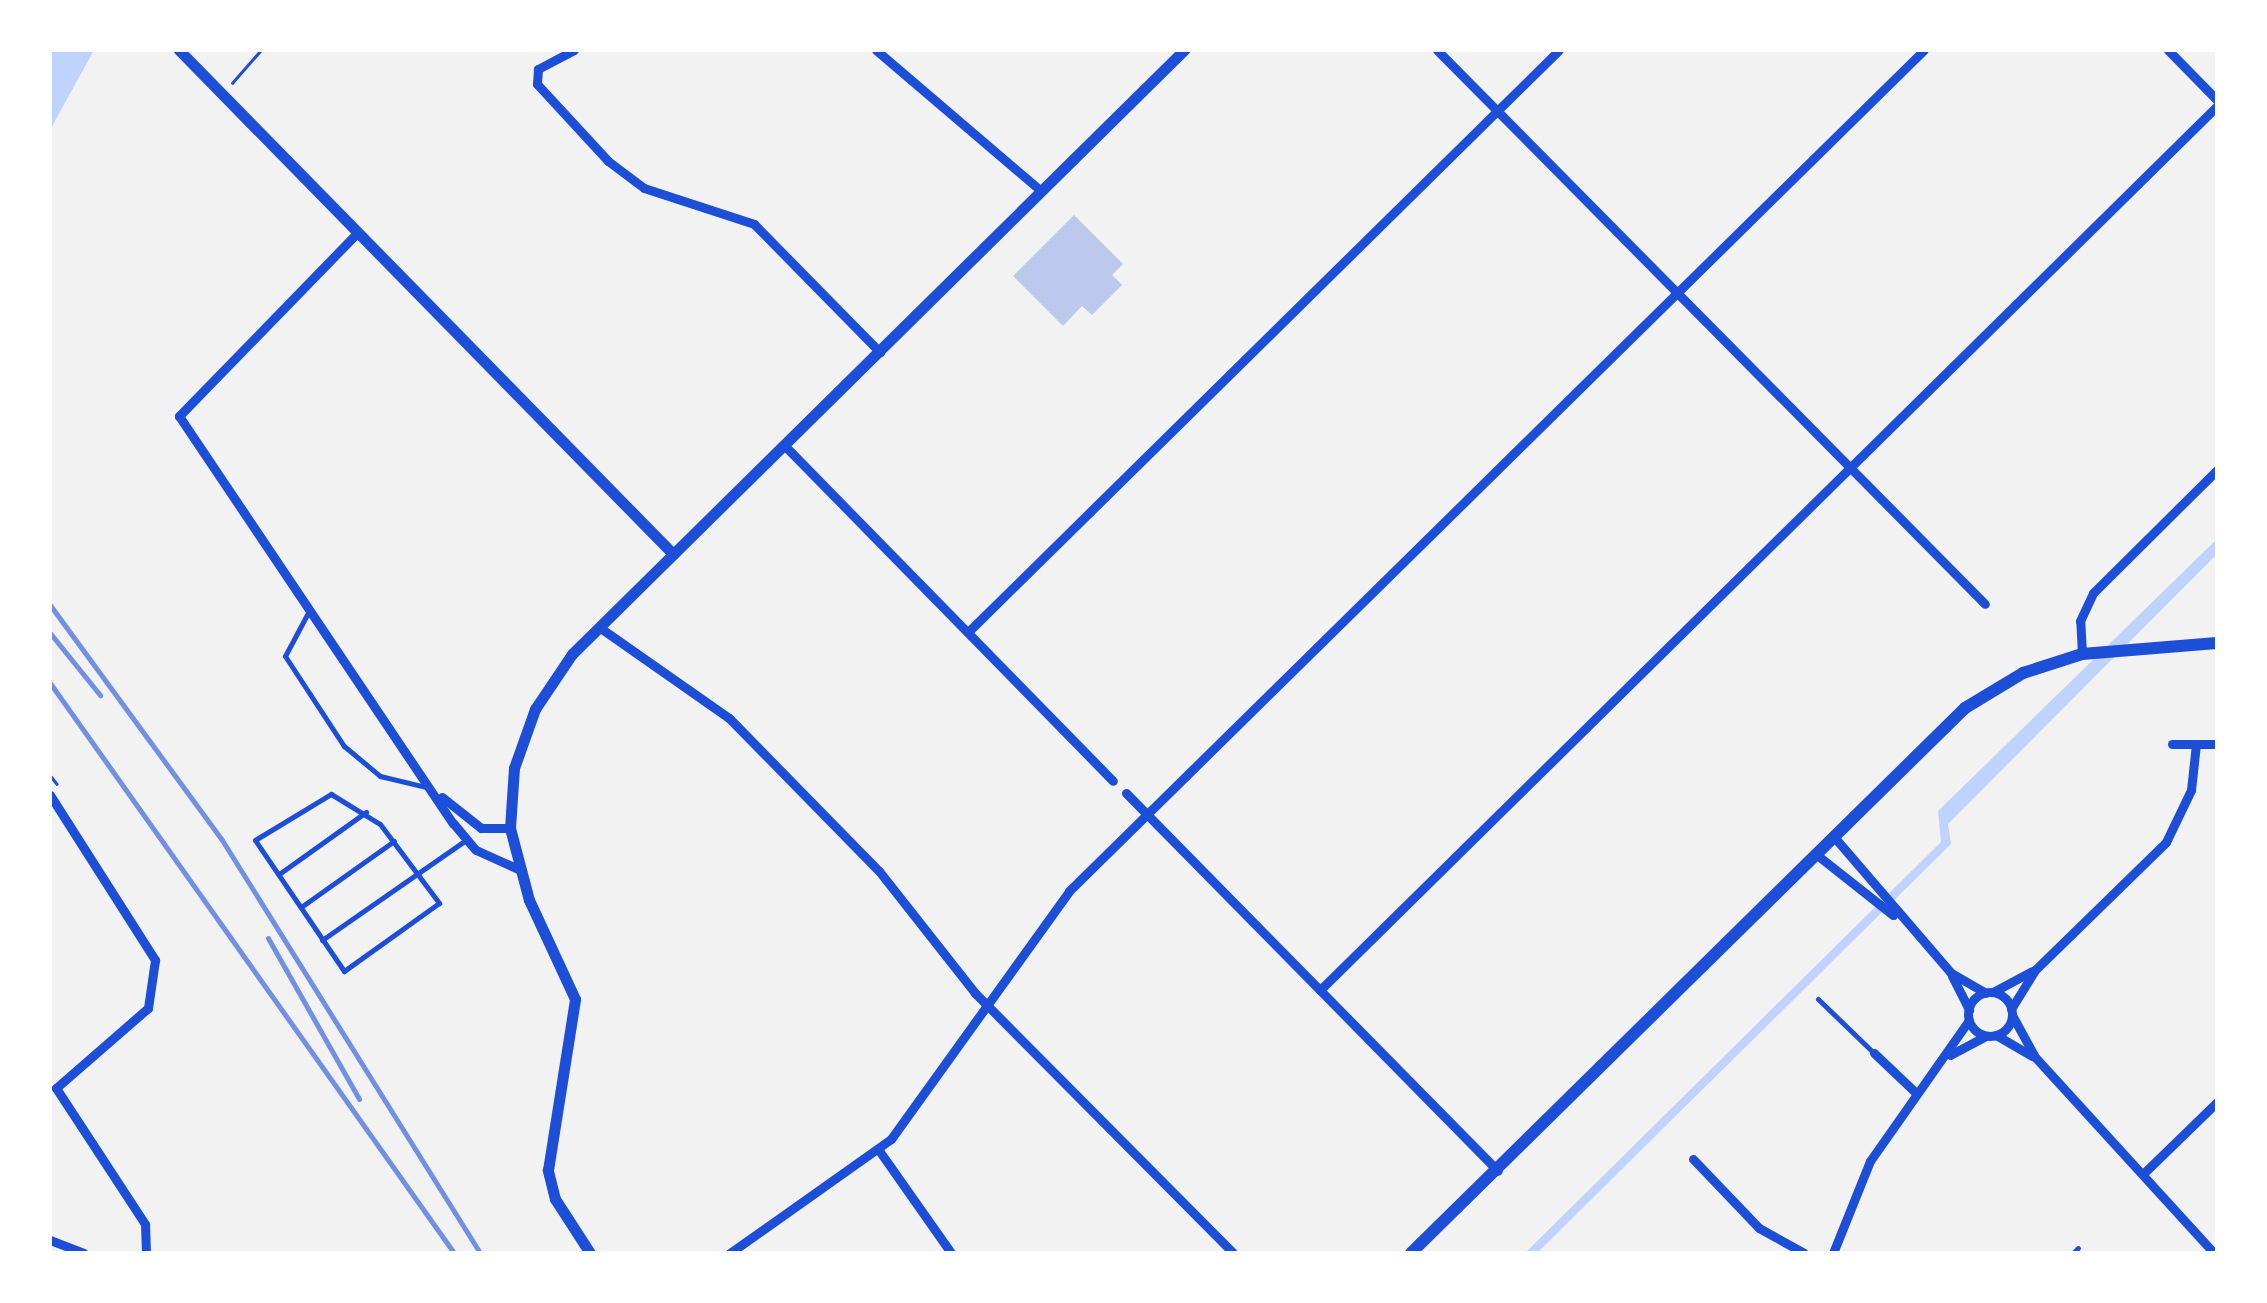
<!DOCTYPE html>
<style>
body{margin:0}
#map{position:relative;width:2267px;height:1303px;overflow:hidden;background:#f2f2f2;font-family:Helvetica,sans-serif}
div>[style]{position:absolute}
.water>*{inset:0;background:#bfd3fe}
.building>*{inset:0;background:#bdc9ec}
.path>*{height:2.5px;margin:-1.25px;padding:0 1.25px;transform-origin:1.25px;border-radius:1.25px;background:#1d4ed8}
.service>*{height:5px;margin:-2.5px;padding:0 2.5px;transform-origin:2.5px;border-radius:2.5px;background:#1d4ed8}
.minor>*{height:9px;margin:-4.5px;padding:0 4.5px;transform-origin:4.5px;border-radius:4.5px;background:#1d4ed8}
.minor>.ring{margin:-4.5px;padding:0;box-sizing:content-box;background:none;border:9px solid #1d4ed8;border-radius:50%}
.tertiary>*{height:11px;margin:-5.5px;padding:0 5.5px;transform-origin:5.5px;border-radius:5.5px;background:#1d4ed8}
.secondary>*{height:12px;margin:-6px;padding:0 6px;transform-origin:6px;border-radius:6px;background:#1d4ed8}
.rail>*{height:5px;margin:-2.5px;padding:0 2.5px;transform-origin:2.5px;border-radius:2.5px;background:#7290e2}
span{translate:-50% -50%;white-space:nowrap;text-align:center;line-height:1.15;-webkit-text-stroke:10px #fff;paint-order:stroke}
.frame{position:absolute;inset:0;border:52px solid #fff;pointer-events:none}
</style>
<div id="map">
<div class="water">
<i style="clip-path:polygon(50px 50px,94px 50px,50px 130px)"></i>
<i style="clip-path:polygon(2217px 539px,2217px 554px,1948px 824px,1951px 844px,1537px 1253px,1525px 1253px,1941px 842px,1938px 811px)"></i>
</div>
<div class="building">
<i style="clip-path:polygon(1074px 215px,1123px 264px,1112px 275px,1122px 285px,1092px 315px,1082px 306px,1063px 326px,1013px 276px)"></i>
</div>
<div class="path">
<i style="left:232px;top:83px;width:44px;rotate:-48.7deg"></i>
<i style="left:50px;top:775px;width:11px;rotate:52deg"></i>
</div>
<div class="service">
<i style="left:310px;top:609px;width:53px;rotate:118deg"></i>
<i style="left:285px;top:656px;width:108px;rotate:56.8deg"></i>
<i style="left:344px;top:746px;width:47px;rotate:39.8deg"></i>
<i style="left:380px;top:776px;width:51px;rotate:13.5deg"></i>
<i style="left:331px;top:794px;width:57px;rotate:31.5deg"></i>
<i style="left:380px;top:824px;width:99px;rotate:53.2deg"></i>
<i style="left:439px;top:903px;width:117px;rotate:144.4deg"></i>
<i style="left:344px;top:971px;width:158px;rotate:-124.2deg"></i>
<i style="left:255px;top:840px;width:89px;rotate:-31.2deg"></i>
<i style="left:279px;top:874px;width:107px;rotate:-35.5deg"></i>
<i style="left:301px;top:907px;width:114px;rotate:-35.4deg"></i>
<i style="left:322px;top:940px;width:175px;rotate:-34.8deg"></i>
<i style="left:1818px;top:999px;width:78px;rotate:44deg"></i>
<i style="left:2073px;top:1253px;width:7px;rotate:-45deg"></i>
</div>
<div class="minor">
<i style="left:574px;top:50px;width:41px;rotate:152.2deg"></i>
<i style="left:538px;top:69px;width:15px;rotate:94deg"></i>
<i style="left:537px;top:84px;width:105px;rotate:47.3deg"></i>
<i style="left:608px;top:161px;width:45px;rotate:36.9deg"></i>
<i style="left:644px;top:188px;width:116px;rotate:18.1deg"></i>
<i style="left:754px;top:224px;width:180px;rotate:45.5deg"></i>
<i style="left:876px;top:50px;width:217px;rotate:40.5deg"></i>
<i style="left:1437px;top:50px;width:779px;rotate:45.31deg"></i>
<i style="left:2168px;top:50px;width:70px;rotate:45.6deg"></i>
<i style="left:358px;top:232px;width:257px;rotate:134.2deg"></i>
<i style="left:179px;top:416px;width:491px;rotate:56.1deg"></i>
<i style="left:453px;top:823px;width:35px;rotate:50deg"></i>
<i style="left:476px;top:850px;width:46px;rotate:24.3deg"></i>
<i style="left:784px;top:445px;width:470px;rotate:45.6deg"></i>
<i style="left:599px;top:627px;width:159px;rotate:35deg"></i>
<i style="left:729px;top:718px;width:214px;rotate:45.6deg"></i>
<i style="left:879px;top:871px;width:155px;rotate:51.8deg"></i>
<i style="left:975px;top:993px;width:366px;rotate:45.2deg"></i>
<i style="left:968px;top:632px;width:829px;rotate:-44.56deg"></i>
<i style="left:2082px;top:654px;width:33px;rotate:-93deg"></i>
<i style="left:2080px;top:621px;width:31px;rotate:-65deg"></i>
<i style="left:2093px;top:593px;width:175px;rotate:-44.8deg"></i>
<i style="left:2172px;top:744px;width:45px"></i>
<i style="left:1126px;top:793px;width:530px;rotate:45.46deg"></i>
<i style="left:50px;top:795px;width:196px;rotate:57.5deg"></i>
<i style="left:155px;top:960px;width:49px;rotate:98.3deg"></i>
<i style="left:148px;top:1008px;width:122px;rotate:139deg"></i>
<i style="left:56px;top:1088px;width:163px;rotate:56.8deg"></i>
<i style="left:145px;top:1224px;width:29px;rotate:88deg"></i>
<i style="left:442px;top:797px;width:50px;rotate:38.5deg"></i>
<i style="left:481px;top:828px;width:29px"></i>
<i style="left:1835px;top:838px;width:178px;rotate:49.3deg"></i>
<i style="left:1951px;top:973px;width:40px;rotate:29.7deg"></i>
<i style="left:1817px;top:855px;width:97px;rotate:38.3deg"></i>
<i style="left:1952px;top:976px;width:38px;rotate:63deg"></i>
<i style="left:1320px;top:990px;width:1259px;rotate:-44.58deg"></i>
<i style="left:1993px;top:992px;width:44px;rotate:-28.3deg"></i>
<i class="ring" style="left:1968px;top:992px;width:35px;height:35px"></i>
<i style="left:2011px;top:1009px;width:46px;rotate:-58.4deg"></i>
<i style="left:2035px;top:970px;width:183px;rotate:-44.3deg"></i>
<i style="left:2166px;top:842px;width:58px;rotate:-64.3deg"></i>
<i style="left:2191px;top:790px;width:46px;rotate:-83.8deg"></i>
<i style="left:2012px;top:1015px;width:48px;rotate:61.3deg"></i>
<i style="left:2035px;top:1057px;width:265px;rotate:47.6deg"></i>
<i style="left:1996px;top:1035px;width:42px;rotate:30.3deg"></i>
<i style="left:1874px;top:1053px;width:57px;rotate:43.6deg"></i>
<i style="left:1950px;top:1055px;width:40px;rotate:-28deg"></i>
<i style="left:878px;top:1149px;width:127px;rotate:54.9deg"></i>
<i style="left:1693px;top:1159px;width:95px;rotate:46.3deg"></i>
<i style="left:1759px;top:1228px;width:51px;rotate:29.1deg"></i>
<i style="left:2146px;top:1171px;width:99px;rotate:-44.2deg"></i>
<i style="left:50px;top:1240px;width:36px;rotate:21deg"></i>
<i style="left:730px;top:1253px;width:197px;rotate:-35.3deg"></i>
<i style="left:891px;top:1139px;width:305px;rotate:-54.3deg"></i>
<i style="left:1069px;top:891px;width:1199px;rotate:-44.53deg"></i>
<i style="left:1833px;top:1253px;width:99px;rotate:-68.1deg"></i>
<i style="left:1870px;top:1161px;width:172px;rotate:-54.9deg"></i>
</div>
<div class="tertiary">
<i style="left:179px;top:50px;width:706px;rotate:45.57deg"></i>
<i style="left:590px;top:1253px;width:64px;rotate:-122.9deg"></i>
<i style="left:555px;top:1199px;width:30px;rotate:-104deg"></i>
<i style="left:548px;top:1170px;width:173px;rotate:-81deg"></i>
<i style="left:575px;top:999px;width:109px;rotate:-114.9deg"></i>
<i style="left:529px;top:900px;width:74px;rotate:-104.8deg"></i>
<i style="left:510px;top:828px;width:60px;rotate:-86.2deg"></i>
<i style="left:514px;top:768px;width:63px;rotate:-70.4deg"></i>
<i style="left:535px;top:709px;width:66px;rotate:-56.1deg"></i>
<i style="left:572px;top:654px;width:860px;rotate:-44.62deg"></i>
</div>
<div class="secondary">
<i style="left:1411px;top:1253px;width:777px;rotate:-44.53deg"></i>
<i style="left:1965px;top:708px;width:68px;rotate:-31.1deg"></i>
<i style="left:2023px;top:673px;width:62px;rotate:-17.9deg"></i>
<i style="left:2082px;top:654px;width:135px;rotate:-4.7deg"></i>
</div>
<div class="rail">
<i style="left:50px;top:605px;width:291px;rotate:53.8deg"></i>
<i style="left:222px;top:840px;width:487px;rotate:58deg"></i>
<i style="left:50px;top:633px;width:80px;rotate:51.1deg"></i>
<i style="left:50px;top:683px;width:699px;rotate:54.67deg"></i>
<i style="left:268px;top:938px;width:185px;rotate:60.5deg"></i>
</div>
<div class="frame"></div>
</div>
